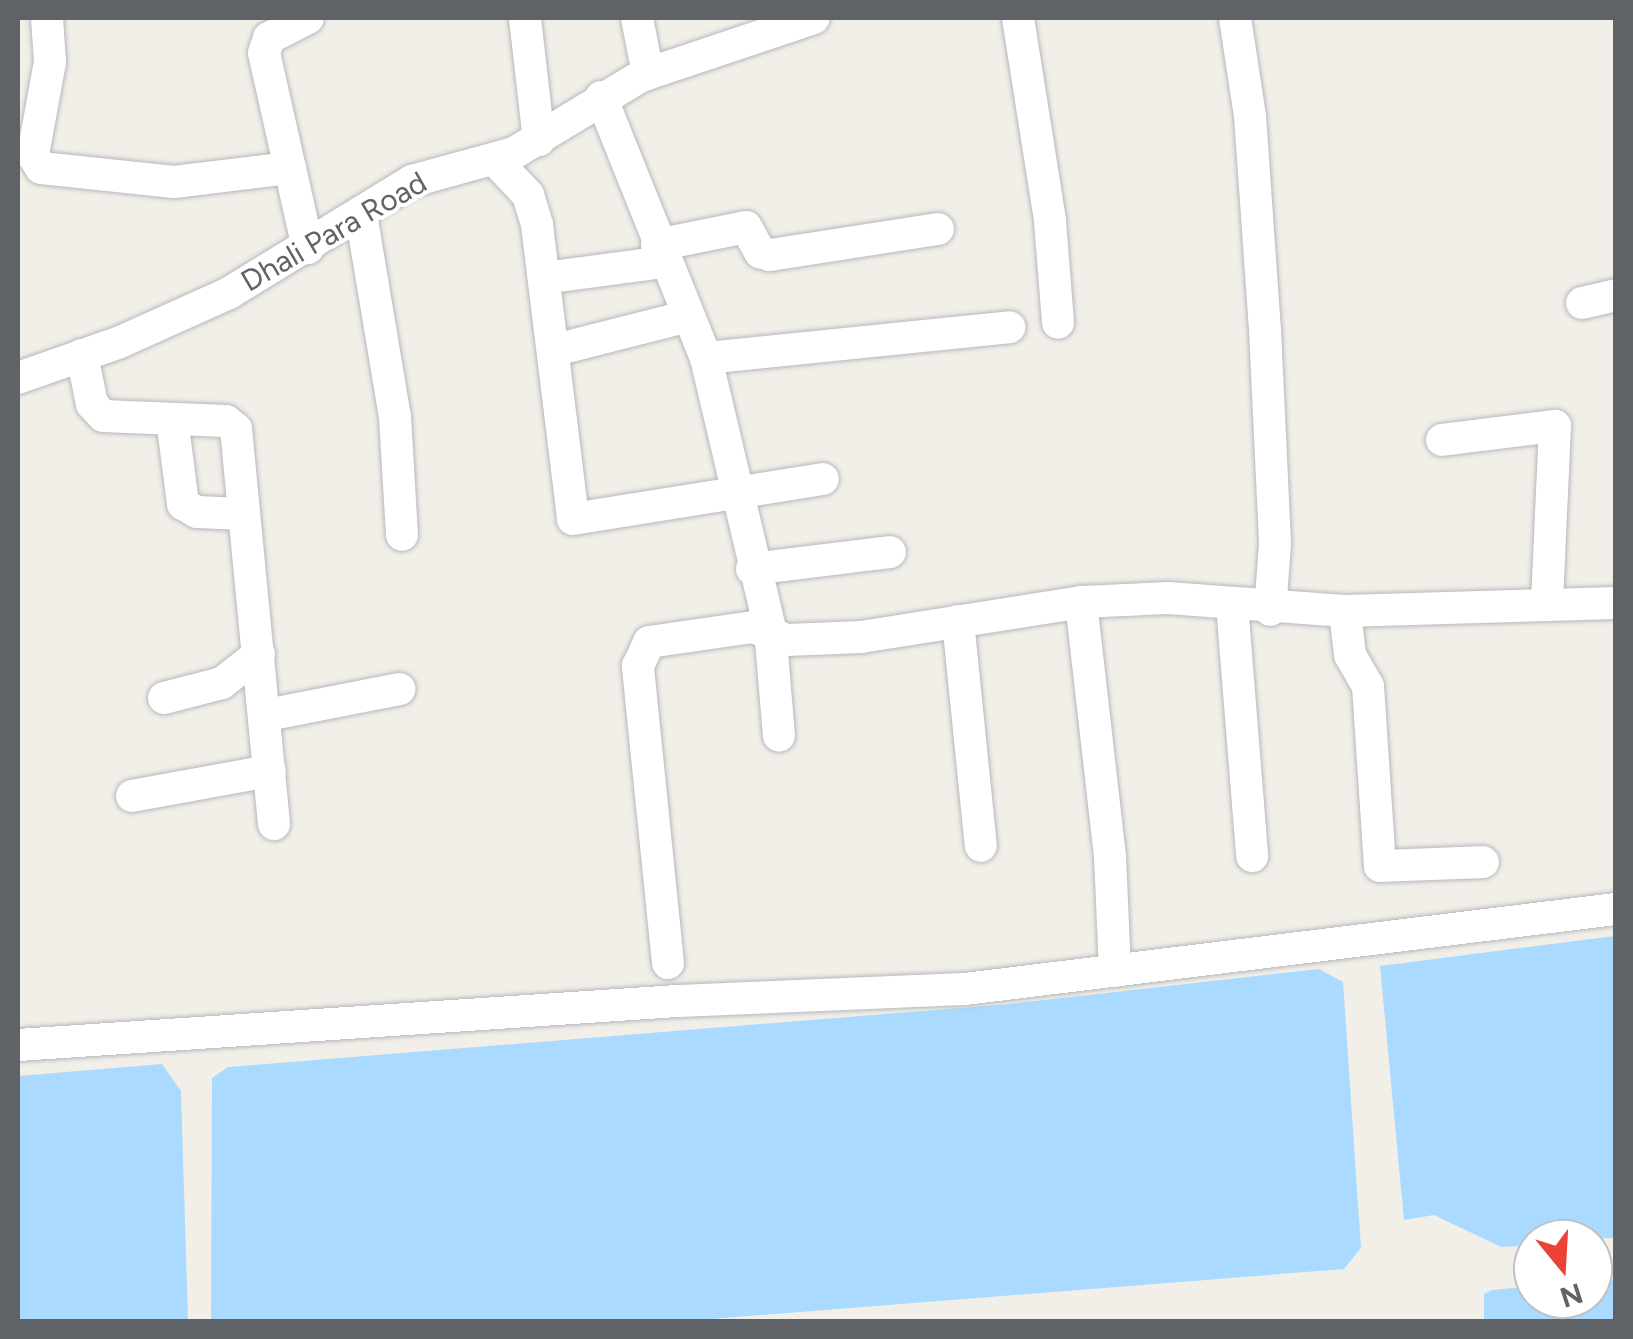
<!DOCTYPE html>
<style>
body{margin:0}
#map{position:relative;width:1633px;height:1339px;overflow:hidden;background:#f1efe8;font-family:Figtree,sans-serif}
div>[style]{position:absolute}
.water>*{inset:0;background:#aadaff}
.roads{filter:drop-shadow(0 0 2px #b5b8bc) drop-shadow(0 0 2px #b5b8bc)}
.minor>*{height:32px;margin:-16px;padding:0 16px;transform-origin:16px;border-radius:16px;background:#fff}
span{translate:-50% -50%;white-space:nowrap;text-align:center;line-height:1.15;-webkit-text-stroke:8px #fff;paint-order:stroke}
.street-label{font-size:30px;color:#5f6368}
.frame{position:absolute;inset:0;border:20px solid #5f6368;pointer-events:none}
.north{position:absolute;left:1513px;top:1219px;width:100px;height:100px;box-sizing:border-box;background:#fff;border:2px solid #bfc1c3;border-radius:50%;rotate:162deg;font-size:28px;font-weight:700;line-height:40px;text-align:center;color:#5f6368}
.north::after{content:'';display:block;margin:auto;width:35px;height:45px;background:#ea4335;clip-path:polygon(50% 0,100% 100%,50% 72%,0 100%)}
</style>
<div id="map">
<div class="water">
<i style="clip-path:polygon(1615px 936px,1615px 1238px,1533px 1239px,1533px 1245px,1501px 1247px,1434px 1215px,1404px 1220px,1380px 966px)"></i>
<i style="clip-path:polygon(1319px 969px,1343px 982px,1361px 1248px,1344px 1269px,685px 1321px,211px 1321px,212px 1078px,228px 1067px,1010px 1004px)"></i>
<i style="clip-path:polygon(162px 1064px,181px 1091px,188px 1321px,18px 1321px,18px 1076px)"></i>
<i style="clip-path:polygon(1615px 1280px,1615px 1321px,1484px 1321px,1484px 1294px,1492px 1290px,1533px 1286px,1533px 1299px,1593px 1299px,1593px 1282px)"></i>
</div>
<div class="roads">
<div class="minor">
<i style="left:47px;top:18px;width:44px;rotate:86.1deg"></i>
<i style="left:50px;top:62px;width:95px;rotate:100.4deg"></i>
<i style="left:33px;top:155px;width:15px;rotate:58deg"></i>
<i style="left:41px;top:168px;width:134px;rotate:6deg"></i>
<i style="left:174px;top:182px;width:117px;rotate:-6.9deg"></i>
<i style="left:308px;top:18px;width:44px;rotate:152.9deg"></i>
<i style="left:269px;top:38px;width:16px;rotate:108deg"></i>
<i style="left:264px;top:53px;width:200px;rotate:77.3deg"></i>
<i style="left:525px;top:18px;width:123px;rotate:83.5deg"></i>
<i style="left:637px;top:18px;width:57px;rotate:78.9deg"></i>
<i style="left:1018px;top:18px;width:206px;rotate:81deg"></i>
<i style="left:1050px;top:221px;width:102px;rotate:85.5deg"></i>
<i style="left:1235px;top:18px;width:99px;rotate:81.3deg"></i>
<i style="left:1250px;top:116px;width:215px;rotate:86deg"></i>
<i style="left:1265px;top:330px;width:214px;rotate:87.3deg"></i>
<i style="left:1275px;top:544px;width:66px;rotate:94.3deg"></i>
<i style="left:601px;top:97px;width:281px;rotate:68.1deg"></i>
<i style="left:706px;top:358px;width:278px;rotate:76.7deg"></i>
<i style="left:770px;top:629px;width:107px;rotate:85.2deg"></i>
<i style="left:494px;top:159px;width:50px;rotate:46.6deg"></i>
<i style="left:528px;top:195px;width:31px;rotate:73deg"></i>
<i style="left:537px;top:225px;width:296px;rotate:83deg"></i>
<i style="left:573px;top:519px;width:253px;rotate:-9.1deg"></i>
<i style="left:361px;top:214px;width:206px;rotate:80.5deg"></i>
<i style="left:395px;top:417px;width:118px;rotate:86.6deg"></i>
<i style="left:657px;top:245px;width:91px;rotate:-11.4deg"></i>
<i style="left:746px;top:227px;width:29px;rotate:61deg"></i>
<i style="left:760px;top:252px;width:10px;rotate:17deg"></i>
<i style="left:770px;top:255px;width:170px;rotate:-8.8deg"></i>
<i style="left:544px;top:278px;width:121px;rotate:-7.6deg"></i>
<i style="left:1582px;top:303px;width:35px;rotate:-13deg"></i>
<i style="left:555px;top:350px;width:137px;rotate:-14.3deg"></i>
<i style="left:82px;top:355px;width:50px;rotate:78.5deg"></i>
<i style="left:92px;top:404px;width:16px;rotate:47deg"></i>
<i style="left:103px;top:416px;width:123px;rotate:2.3deg"></i>
<i style="left:226px;top:421px;width:13px;rotate:39deg"></i>
<i style="left:236px;top:429px;width:397px;rotate:84.5deg"></i>
<i style="left:706px;top:358px;width:305px;rotate:-5.8deg"></i>
<i style="left:18px;top:378px;width:106px;rotate:-19.3deg"></i>
<i style="left:118px;top:343px;width:122px;rotate:-24.2deg"></i>
<i style="left:229px;top:293px;width:215px;rotate:-31.5deg"></i>
<i style="left:412px;top:181px;width:106px;rotate:-15.4deg"></i>
<i style="left:514px;top:153px;width:149px;rotate:-31.2deg"></i>
<i style="left:641px;top:76px;width:182px;rotate:-18.5deg"></i>
<i style="left:172px;top:419px;width:86px;rotate:82.6deg"></i>
<i style="left:183px;top:504px;width:16px;rotate:30deg"></i>
<i style="left:197px;top:512px;width:46px;rotate:2.5deg"></i>
<i style="left:1442px;top:440px;width:114px;rotate:-7.1deg"></i>
<i style="left:1555px;top:426px;width:176px;rotate:92.6deg"></i>
<i style="left:752px;top:569px;width:139px;rotate:-7deg"></i>
<i style="left:1081px;top:602px;width:256px;rotate:83.5deg"></i>
<i style="left:1110px;top:856px;width:115px;rotate:87.5deg"></i>
<i style="left:1232px;top:605px;width:252px;rotate:85.4deg"></i>
<i style="left:1345px;top:611px;width:44px;rotate:83.5deg"></i>
<i style="left:1350px;top:655px;width:36px;rotate:60deg"></i>
<i style="left:1368px;top:686px;width:180px;rotate:86.2deg"></i>
<i style="left:1380px;top:866px;width:103px;rotate:-2.2deg"></i>
<i style="left:958px;top:621px;width:226px;rotate:84.2deg"></i>
<i style="left:164px;top:698px;width:60px;rotate:-14.5deg"></i>
<i style="left:222px;top:683px;width:47px;rotate:-38.1deg"></i>
<i style="left:267px;top:715px;width:135px;rotate:-11.1deg"></i>
<i style="left:132px;top:796px;width:140px;rotate:-10.3deg"></i>
<i style="left:668px;top:963px;width:299px;rotate:-95.8deg"></i>
<i style="left:638px;top:666px;width:26px;rotate:-65deg"></i>
<i style="left:649px;top:642px;width:105px;rotate:-8.2deg"></i>
<i style="left:753px;top:627px;width:36px;rotate:21deg"></i>
<i style="left:787px;top:640px;width:74px;rotate:-2.3deg"></i>
<i style="left:861px;top:637px;width:223px;rotate:-9deg"></i>
<i style="left:1081px;top:602px;width:87px;rotate:-2.6deg"></i>
<i style="left:1168px;top:598px;width:177px;rotate:4.2deg"></i>
<i style="left:1345px;top:611px;width:271px;rotate:-1.7deg"></i>
<i style="left:18px;top:1045px;width:660px;rotate:-3.82deg"></i>
<i style="left:677px;top:1001px;width:288px;rotate:-2.4deg"></i>
<i style="left:965px;top:989px;width:656px;rotate:-7.01deg"></i>
</div>
</div>
<div class="street-label">
<span style="left:334px;top:232px;rotate:-30deg">Dhali Para Road</span>
</div>
<div class="frame"></div>
<div class="north">N</div>
</div>
